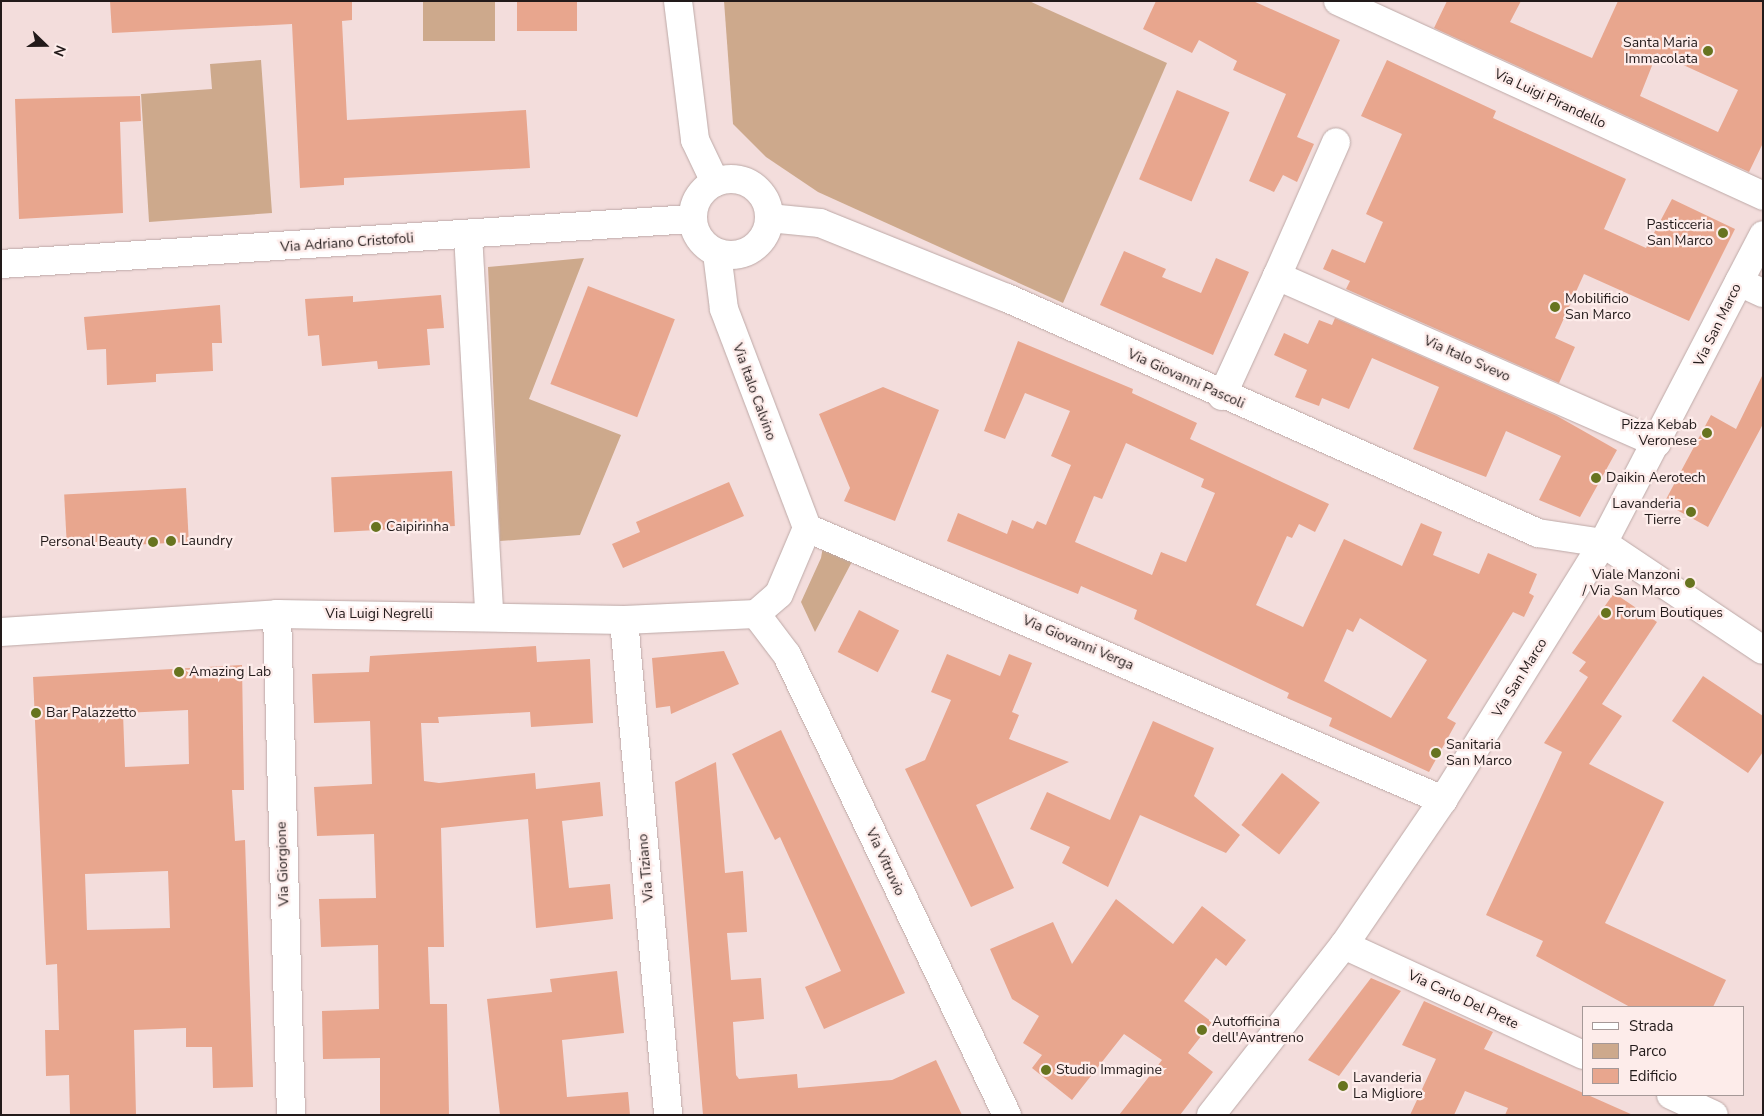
<!DOCTYPE html>
<style>
body{margin:0}
#map{position:relative;width:1764px;height:1116px;overflow:hidden;background:#f3dddc;font-family:"Nunito Sans",sans-serif}
div>[style]{position:absolute}
.green>*{inset:0;background:#cda98c;transform-origin:0 0}
.building>*{inset:0;background:#e8a68e;transform-origin:0 0}
.roads{filter:drop-shadow(0 0 1px #bda9a7) drop-shadow(0 0 1px #bda9a7)}
.minor>*{height:28px;margin:-14px;padding:0 14px;transform-origin:14px;border-radius:14px;background:#fff}
.minor>.ring{margin:-14px;padding:0;box-sizing:content-box;background:none;border:28px solid #fff;border-radius:50%}
.major>*{height:28px;margin:-14px;padding:0 14px;transform-origin:14px;border-radius:14px;background:#fff}
.dots>*{width:14px;height:14px;translate:-50% -50%;box-sizing:border-box;border:2px solid #fdecea;border-radius:50%}
span{translate:-50% -50%;white-space:nowrap;text-align:center;line-height:1.15;-webkit-text-stroke:4.5px #fdecea;paint-order:stroke}
.poi-label{font-size:14px;color:#221a1a}
.right{translate:-100% -50%;text-align:right}
.left{translate:0 -50%;text-align:left}
.street-label{font-size:14px;color:#221a1a}
.frame{position:absolute;inset:0;border:2px solid #221a1a;pointer-events:none}
.legend{position:absolute;left:1582px;top:1006px;width:162px;height:90px;box-sizing:border-box;background:#fdecea;border:1px solid #a59897;margin:0;padding:6px 9px;list-style:none;font-size:15px;color:#221a1a}
.legend li{display:flex;align-items:center;gap:10px;height:25px}
.legend b{width:25px;border:1px solid #a59897}
.north{position:absolute;left:20px;top:20px;width:50px;height:50px;-webkit-text-stroke:4px #fdecea;paint-order:stroke;rotate:112deg;font-size:14px;font-weight:700;line-height:20px;text-align:center;color:#221a1a}
.north::after{content:'';display:block;margin:auto;width:18px;height:22px;background:#221a1a;clip-path:polygon(50% 0,100% 100%,50% 72%,0 100%)}
</style>
<div id="map">
<div class="green">
<i style="left:423px;top:1px;width:72px;height:40px"></i>
<i style="clip-path:polygon(724px 1px,1029px 1px,1167px 63px,1063px 303px,818px 192px,766px 157px,733px 124px)"></i>
<i style="clip-path:polygon(261px 60px,272px 213px,149px 222px,141px 94px,212px 89px,210px 64px)"></i>
<i style="clip-path:polygon(584px 258px,529px 399px,621px 435px,580px 535px,500px 541px,488px 267px)"></i>
<i style="clip-path:polygon(824px 541px,856px 554px,815px 632px,801px 602px,821px 558px)"></i>
</div>
<div class="building">
<i style="clip-path:polygon(110px 1px,352px 1px,352px 20px,342px 21px,347px 120px,526px 110px,530px 168px,344px 178px,344px 185px,300px 188px,292px 24px,112px 33px)"></i>
<i style="left:517px;top:1px;width:60px;height:30px"></i>
<i style="clip-path:polygon(1156px 1px,1253px 1px,1340px 40px,1297px 137px,1314px 144px,1297px 182px,1283px 175px,1274px 192px,1249px 181px,1286px 94px,1233px 70px,1237px 61px,1199px 40px,1192px 53px,1143px 29px)"></i>
<i style="clip-path:polygon(evenodd,1447px 1px,1521px 1px,1510px 22px,1592px 58px,1618px 1px,1763px 1px,1763px 143px,1749px 172px,1434px 28px,1447px 1px,1657px 53px,1738px 90px,1718px 132px,1640px 96px,1657px 53px)"></i>
<i style="clip-path:polygon(1387px 60px,1496px 111px,1493px 118px,1626px 179px,1604px 229px,1646px 248px,1672px 199px,1735px 229px,1689px 321px,1584px 274px,1555px 338px,1575px 347px,1559px 383px,1346px 289px,1350px 281px,1323px 269px,1332px 249px,1365px 263px,1383px 222px,1366px 214px,1402px 134px,1361px 116px)"></i>
<i style="left:1177px;top:90px;width:57px;height:97px;rotate:23deg"></i>
<i style="clip-path:polygon(140px 96px,141px 121px,120px 122px,123px 213px,19px 219px,15px 99px)"></i>
<i style="clip-path:polygon(1124px 251px,1166px 269px,1162px 277px,1201px 293px,1216px 258px,1249px 272px,1213px 355px,1100px 305px)"></i>
<i style="left:588px;top:286px;width:93px;height:105px;rotate:21deg"></i>
<i style="clip-path:polygon(441px 295px,444px 328px,427px 329px,430px 365px,378px 369px,377px 361px,322px 366px,319px 335px,308px 336px,305px 299px,353px 296px,353px 302px)"></i>
<i style="clip-path:polygon(220px 305px,222px 343px,212px 343px,213px 371px,156px 374px,156px 382px,107px 385px,106px 349px,87px 350px,84px 317px)"></i>
<i style="clip-path:polygon(1335px 318px,1557px 416px,1617px 450px,1580px 517px,1539px 500px,1561px 456px,1506px 431px,1486px 477px,1413px 449px,1439px 387px,1372px 358px,1349px 409px,1322px 398px,1319px 406px,1295px 397px,1307px 370px,1274px 355px,1284px 333px,1308px 344px,1319px 320px,1332px 325px)"></i>
<i style="clip-path:polygon(evenodd,1018px 341px,1133px 389px,1132px 393px,1197px 423px,1190px 439px,1329px 504px,1315px 532px,1299px 524px,1292px 538px,1287px 536px,1256px 605px,1303px 627px,1344px 539px,1402px 566px,1421px 523px,1442px 532px,1433px 555px,1479px 574px,1488px 553px,1537px 574px,1529px 593px,1534px 596px,1524px 617px,1513px 612px,1447px 718px,1456px 723px,1429px 772px,1329px 726px,1332px 718px,1287px 698px,1289px 693px,1134px 619px,1137px 610px,1081px 586px,1078px 594px,947px 541px,958px 513px,1007px 534px,1012px 520px,1033px 529px,1037px 521px,1046px 525px,1071px 465px,1051px 456px,1070px 411px,1025px 393px,1005px 439px,984px 431px,1018px 341px,1126px 443px,1204px 479px,1201px 487px,1215px 493px,1186px 562px,1161px 552px,1152px 575px,1075px 542px,1094px 496px,1102px 499px,1126px 443px,1018px 341px,1360px 618px,1427px 660px,1391px 718px,1324px 681px,1347px 629px,1353px 632px,1360px 618px)"></i>
<i style="clip-path:polygon(1763px 374px,1763px 424px,1708px 527px,1664px 503px,1711px 415px,1736px 429px)"></i>
<i style="clip-path:polygon(883px 387px,939px 410px,895px 521px,844px 501px,850px 488px,819px 414px)"></i>
<i style="left:452px;top:471px;width:55px;height:121px;rotate:87deg"></i>
<i style="clip-path:polygon(729px 482px,744px 516px,623px 568px,612px 544px,640px 532px,636px 522px)"></i>
<i style="left:186px;top:488px;width:54px;height:122px;rotate:87deg"></i>
<i style="clip-path:polygon(1614px 593px,1657px 622px,1602px 704px,1622px 716px,1589px 764px,1664px 802px,1605px 923px,1726px 980px,1713px 1007px,1630px 1007px,1536px 956px,1543px 941px,1486px 915px,1562px 752px,1544px 743px,1588px 677px,1579px 671px,1586px 662px,1572px 653px)"></i>
<i style="left:859px;top:610px;width:45px;height:47px;rotate:27deg"></i>
<i style="clip-path:polygon(536px 646px,537px 662px,590px 659px,593px 723px,531px 727px,530px 712px,438px 717px,439px 723px,421px 723px,424px 781px,439px 783px,535px 773px,536px 789px,600px 782px,603px 816px,562px 821px,569px 888px,610px 884px,613px 919px,536px 928px,528px 819px,441px 828px,444px 947px,428px 947px,430px 1004px,447px 1004px,449px 1115px,380px 1115px,380px 1058px,323px 1059px,322px 1011px,379px 1009px,378px 945px,321px 947px,319px 899px,376px 898px,374px 834px,317px 836px,314px 787px,372px 784px,370px 721px,314px 723px,312px 674px,369px 672px,370px 656px)"></i>
<i style="clip-path:polygon(724px 651px,739px 684px,671px 714px,670px 706px,656px 708px,652px 658px)"></i>
<i style="clip-path:polygon(947px 654px,1000px 676px,1009px 654px,1032px 663px,1012px 712px,1019px 715px,1009px 739px,1069px 762px,976px 805px,1014px 888px,971px 907px,905px 769px,925px 760px,951px 700px,931px 692px)"></i>
<i style="clip-path:polygon(evenodd,242px 665px,244px 790px,232px 790px,235px 841px,245px 840px,253px 1087px,213px 1088px,212px 1047px,186px 1047px,186px 1028px,134px 1030px,136px 1115px,70px 1115px,69px 1075px,46px 1076px,45px 1030px,59px 1030px,57px 964px,46px 965px,33px 677px,242px 665px,188px 710px,189px 764px,125px 767px,123px 713px,188px 710px,242px 665px,168px 871px,170px 928px,87px 930px,85px 874px,168px 871px)"></i>
<i style="clip-path:polygon(1703px 676px,1763px 716px,1763px 752px,1748px 773px,1672px 721px)"></i>
<i style="clip-path:polygon(1153px 721px,1214px 748px,1194px 796px,1240px 835px,1226px 853px,1140px 815px,1108px 887px,1062px 863px,1070px 847px,1030px 829px,1047px 792px,1110px 820px)"></i>
<i style="clip-path:polygon(781px 730px,905px 993px,824px 1029px,805px 987px,841px 971px,780px 837px,775px 840px,732px 754px)"></i>
<i style="clip-path:polygon(716px 762px,725px 873px,743px 871px,747px 932px,727px 933px,731px 980px,761px 978px,764px 1019px,733px 1022px,736px 1075px,739px 1079px,797px 1074px,798px 1088px,892px 1080px,936px 1060px,962px 1115px,703px 1115px,675px 782px)"></i>
<i style="left:1282px;top:773px;width:48px;height:66px;rotate:38deg"></i>
<i style="clip-path:polygon(1116px 899px,1173px 944px,1202px 906px,1246px 940px,1226px 966px,1216px 958px,1184px 1001px,1212px 1022px,1188px 1053px,1213px 1072px,1180px 1115px,1119px 1115px,1162px 1060px,1124px 1034px,1072px 1100px,1032px 1068px,1042px 1055px,1023px 1043px,1039px 1016px,1012px 999px,990px 949px,1053px 922px,1072px 964px)"></i>
<i style="clip-path:polygon(617px 971px,624px 1033px,562px 1040px,567px 1097px,628px 1092px,630px 1115px,500px 1115px,487px 999px,552px 992px,550px 979px)"></i>
<i style="clip-path:polygon(1371px 978px,1401px 991px,1339px 1076px,1308px 1060px)"></i>
<i style="clip-path:polygon(1424px 1001px,1493px 1032px,1484px 1049px,1633px 1115px,1505px 1115px,1508px 1108px,1465px 1091px,1454px 1115px,1410px 1115px,1436px 1059px,1402px 1045px)"></i>
</div>
<div class="roads">
<div class="minor">
<i style="left:678px;top:1px;width:140px;rotate:83deg"></i>
<i style="left:695px;top:140px;width:47px;rotate:64.5deg"></i>
<i style="left:1338px;top:1px;width:468px;rotate:24.6deg"></i>
<i class="ring" style="left:693px;top:179px;width:48px;height:48px"></i>
<i style="left:769px;top:218px;width:51px;rotate:5.6deg"></i>
<i style="left:820px;top:223px;width:201px;rotate:21.9deg"></i>
<i style="left:1007px;top:298px;width:581px;rotate:23.87deg"></i>
<i style="left:1538px;top:533px;width:66px;rotate:8.7deg"></i>
<i style="left:1603px;top:543px;width:192px;rotate:33.8deg"></i>
<i style="left:468px;top:234px;width:381px;rotate:86.8deg"></i>
<i style="left:717px;top:253px;width:56px;rotate:82.9deg"></i>
<i style="left:724px;top:309px;width:234px;rotate:69.2deg"></i>
<i style="left:1px;top:264px;width:692px;rotate:-3.73deg"></i>
<i style="left:1277px;top:276px;width:146px;rotate:-66.2deg"></i>
<i style="left:1739px;top:282px;width:26px;rotate:25deg"></i>
<i style="left:1222px;top:396px;width:132px;rotate:-65.4deg"></i>
<i style="left:1277px;top:276px;width:415px;rotate:23.7deg"></i>
<i style="left:807px;top:528px;width:692px;rotate:23.16deg"></i>
<i style="left:277px;top:614px;width:501px;rotate:88.4deg"></i>
<i style="left:756px;top:614px;width:51px;rotate:52.9deg"></i>
<i style="left:787px;top:655px;width:510px;rotate:64.44deg"></i>
<i style="left:756px;top:614px;width:30px;rotate:-41deg"></i>
<i style="left:779px;top:594px;width:72px;rotate:-67deg"></i>
<i style="left:624px;top:620px;width:497px;rotate:84.9deg"></i>
<i style="left:1px;top:632px;width:277px;rotate:-3.7deg"></i>
<i style="left:277px;top:614px;width:347px;rotate:1deg"></i>
<i style="left:624px;top:620px;width:132px;rotate:-2.6deg"></i>
<i style="left:1344px;top:945px;width:263px;rotate:24.7deg"></i>
<i style="left:1671px;top:1095px;width:47px;rotate:24.9deg"></i>
</div>
<div class="major">
<i style="left:1211px;top:1115px;width:216px;rotate:-52deg"></i>
<i style="left:1344px;top:945px;width:176px;rotate:-55.7deg"></i>
<i style="left:1443px;top:800px;width:303px;rotate:-58.1deg"></i>
<i style="left:1603px;top:543px;width:347px;rotate:-62.5deg"></i>
</div>
</div>
<div class="dots">
<i style="left:1708px;top:51px;background:#67741f"></i>
<i style="left:1723px;top:233px;background:#67741f"></i>
<i style="left:1555px;top:307px;background:#67741f"></i>
<i style="left:1707px;top:433px;background:#67741f"></i>
<i style="left:1596px;top:478px;background:#67741f"></i>
<i style="left:1691px;top:512px;background:#67741f"></i>
<i style="left:376px;top:527px;background:#67741f"></i>
<i style="left:171px;top:541px;background:#67741f"></i>
<i style="left:153px;top:542px;background:#67741f"></i>
<i style="left:1690px;top:583px;background:#67741f"></i>
<i style="left:1606px;top:613px;background:#67741f"></i>
<i style="left:179px;top:672px;background:#67741f"></i>
<i style="left:36px;top:713px;background:#67741f"></i>
<i style="left:1436px;top:753px;background:#67741f"></i>
<i style="left:1202px;top:1030px;background:#67741f"></i>
<i style="left:1046px;top:1070px;background:#67741f"></i>
<i style="left:1343px;top:1086px;background:#67741f"></i>
</div>
<div class="poi-label">
<span class="right" style="left:1698px;top:51px">Santa Maria<br>Immacolata</span>
<span class="right" style="left:1713px;top:233px">Pasticceria<br>San Marco</span>
<span class="left" style="left:1565px;top:307px">Mobilificio<br>San Marco</span>
<span class="right" style="left:1697px;top:433px">Pizza Kebab<br>Veronese</span>
<span class="left" style="left:1606px;top:478px">Daikin Aerotech</span>
<span class="right" style="left:1681px;top:512px">Lavanderia<br>Tierre</span>
<span class="left" style="left:386px;top:527px">Caipirinha</span>
<span class="left" style="left:181px;top:541px">Laundry</span>
<span class="right" style="left:143px;top:542px">Personal Beauty</span>
<span class="right" style="left:1680px;top:583px">Viale Manzoni<br>/ Via San Marco</span>
<span class="left" style="left:1616px;top:613px">Forum Boutiques</span>
<span class="left" style="left:189px;top:672px">Amazing Lab</span>
<span class="left" style="left:46px;top:713px">Bar Palazzetto</span>
<span class="left" style="left:1446px;top:753px">Sanitaria<br>San Marco</span>
<span class="left" style="left:1212px;top:1030px">Autofficina<br>dell'Avantreno</span>
<span class="left" style="left:1056px;top:1070px">Studio Immagine</span>
<span class="left" style="left:1353px;top:1086px">Lavanderia<br>La Migliore</span>
</div>
<div class="street-label">
<span style="left:1550px;top:99px;rotate:25deg">Via Luigi Pirandello</span>
<span style="left:347px;top:243px;rotate:-4deg">Via Adriano Cristofoli</span>
<span style="left:1718px;top:325px;rotate:-64deg">Via San Marco</span>
<span style="left:1467px;top:359px;rotate:24deg">Via Italo Svevo</span>
<span style="left:1186px;top:379px;rotate:24deg">Via Giovanni Pascoli</span>
<span style="left:754px;top:392px;rotate:70deg">Via Italo Calvino</span>
<span style="left:379px;top:614px">Via Luigi Negrelli</span>
<span style="left:1078px;top:643px;rotate:23deg">Via Giovanni Verga</span>
<span style="left:1520px;top:678px;rotate:-58deg">Via San Marco</span>
<span style="left:885px;top:862px;rotate:65deg">Via Vitruvio</span>
<span style="left:283px;top:864px;rotate:-92deg">Via Giorgione</span>
<span style="left:646px;top:868px;rotate:-95deg">Via Tiziano</span>
<span style="left:1463px;top:1000px;rotate:25deg">Via Carlo Del Prete</span>
</div>
<div class="frame"></div>
<ul class="legend">
<li><b style="height:6px;background:#fff"></b>Strada</li>
<li><b style="height:14px;background:#cda98c"></b>Parco</li>
<li><b style="height:14px;background:#e8a68e"></b>Edificio</li>
</ul>
<div class="north">N</div>
</div>
